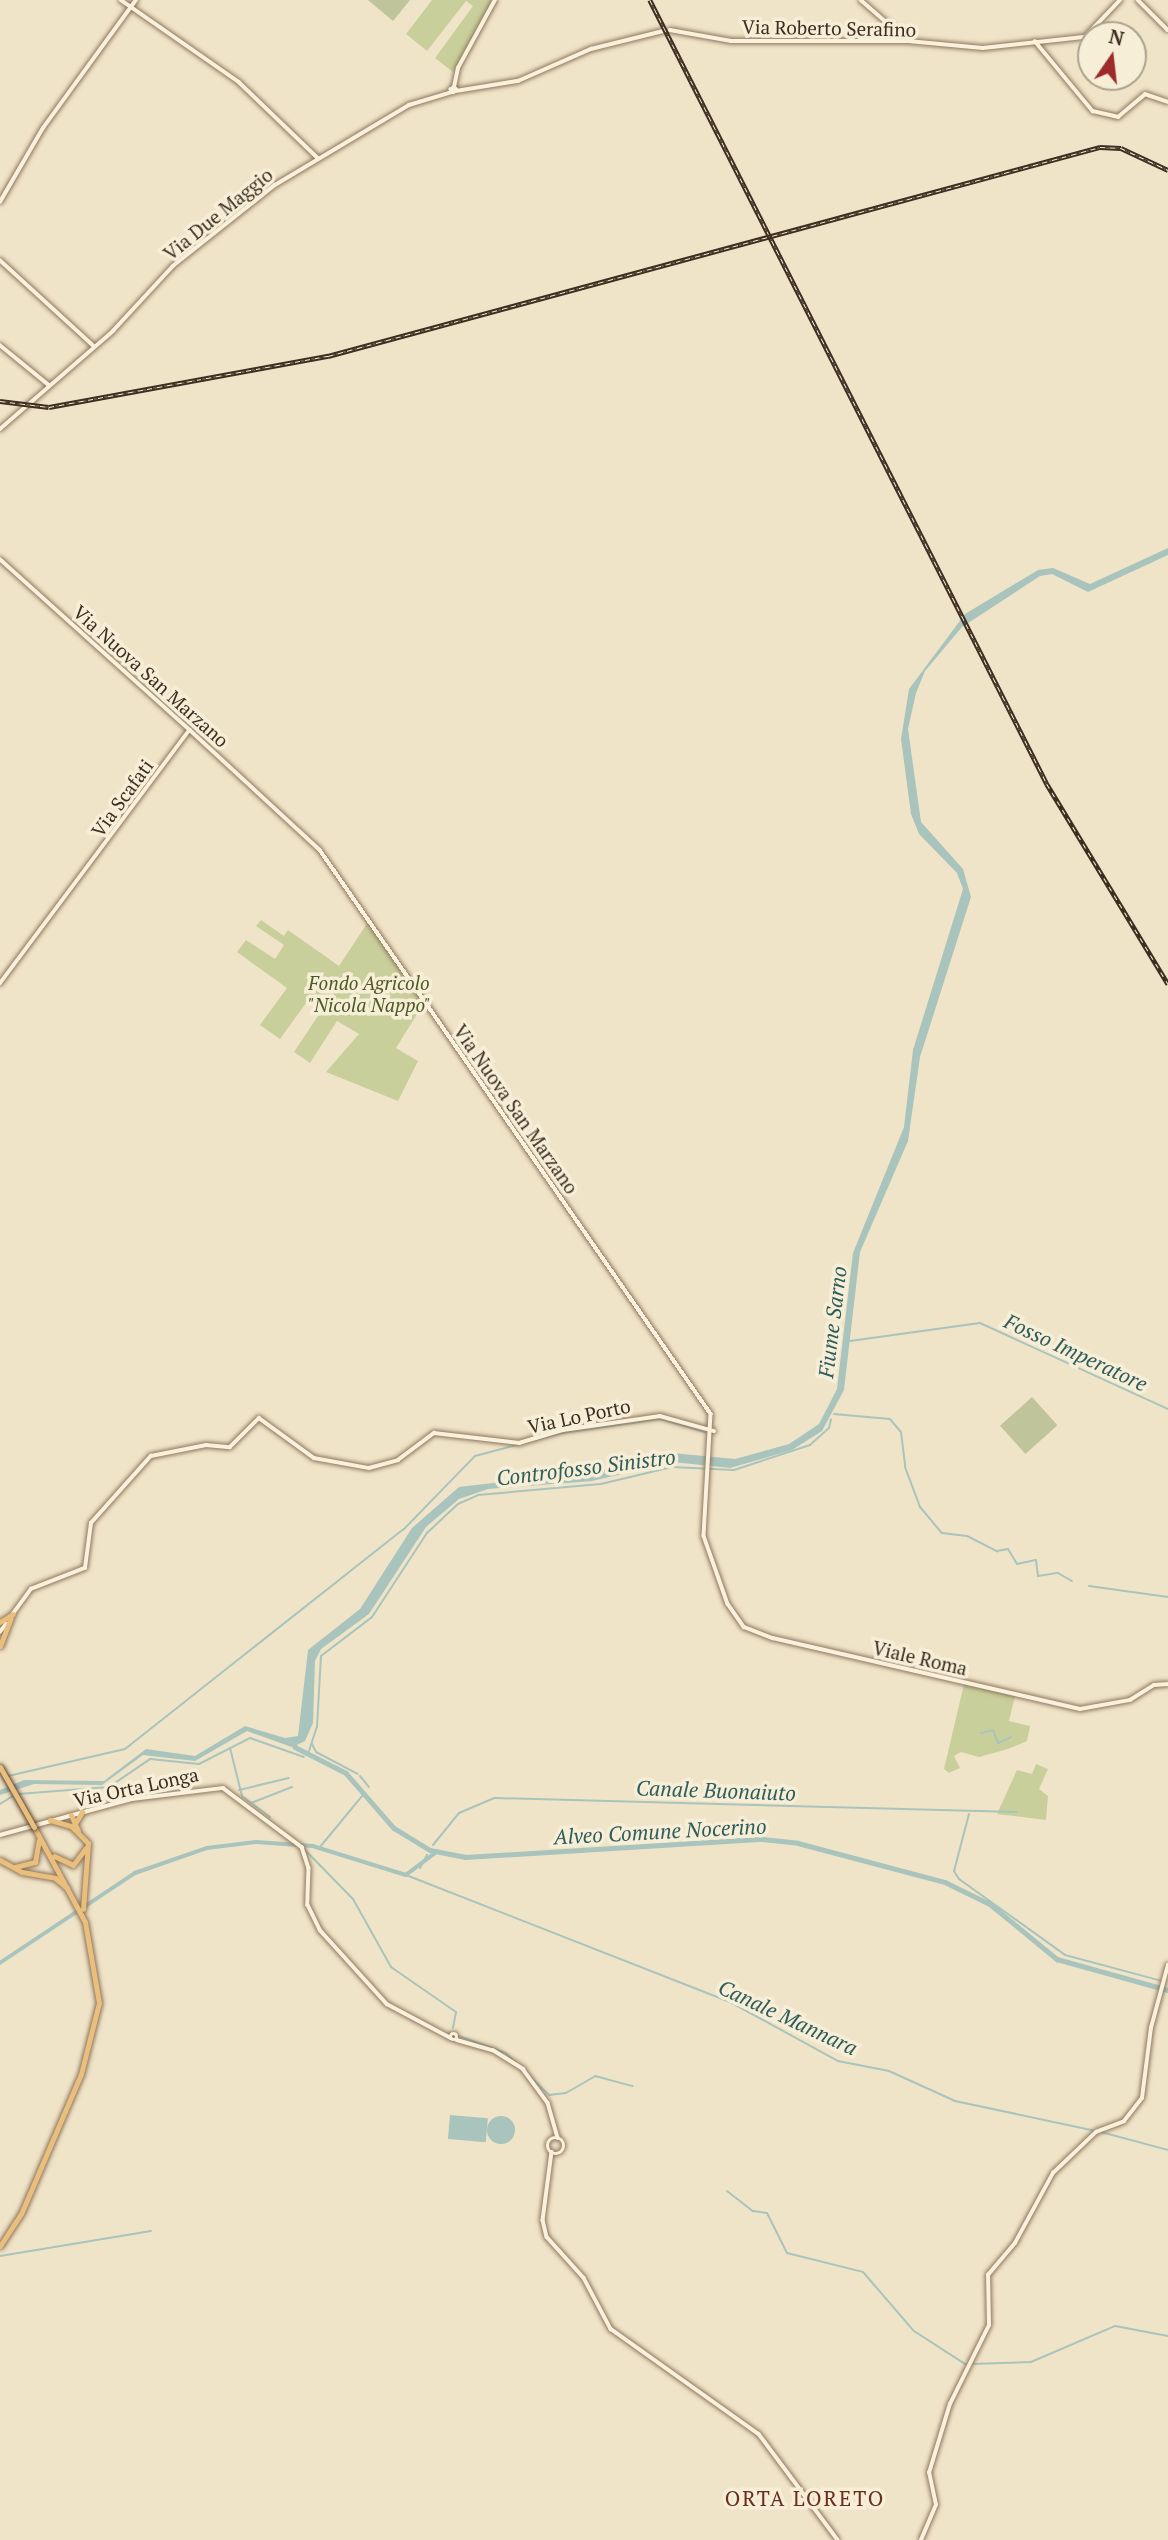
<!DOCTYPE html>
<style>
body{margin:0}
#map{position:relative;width:1168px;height:2540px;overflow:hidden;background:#f0e4c8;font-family:"PT Serif",serif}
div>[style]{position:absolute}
.green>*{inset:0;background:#c9cf9b}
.cemetery>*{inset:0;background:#bfc49a;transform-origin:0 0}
.water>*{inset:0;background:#a9c4bc;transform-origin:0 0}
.round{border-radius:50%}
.stream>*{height:2px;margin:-1px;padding:0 1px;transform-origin:1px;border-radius:1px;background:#a9c4bc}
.canal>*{height:3.5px;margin:-1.75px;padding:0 1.75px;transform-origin:1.75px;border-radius:1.75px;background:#a9c4bc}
.river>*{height:4.5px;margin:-2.25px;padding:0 2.25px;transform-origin:2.25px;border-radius:2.25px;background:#a9c4bc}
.roads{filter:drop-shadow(0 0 2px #8d765c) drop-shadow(0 0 2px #8d765c)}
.tertiary>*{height:3.5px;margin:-1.75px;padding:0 1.75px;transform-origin:1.75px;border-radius:1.75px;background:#faf1dc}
.tertiary>.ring{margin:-1.75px;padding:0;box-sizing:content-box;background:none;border:3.5px solid #faf1dc;border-radius:50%}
.secondary>*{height:3.5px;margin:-1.75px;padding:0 1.75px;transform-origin:1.75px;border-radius:1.75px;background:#faf1dc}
.trunk>*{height:5px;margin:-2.5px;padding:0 2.5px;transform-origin:2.5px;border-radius:2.5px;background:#eabe7c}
.rail>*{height:4.5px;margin-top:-2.25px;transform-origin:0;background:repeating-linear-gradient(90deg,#f7eed8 0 5px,#3d2e20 0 10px);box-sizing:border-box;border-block:2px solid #3d2e20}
.bridges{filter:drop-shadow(0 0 2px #5b4430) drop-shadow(0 0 2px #5b4430)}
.trunk-bridge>*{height:5px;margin:-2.5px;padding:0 2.5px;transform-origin:2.5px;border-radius:2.5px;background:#eabe7c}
span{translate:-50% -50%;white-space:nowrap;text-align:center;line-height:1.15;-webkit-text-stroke:7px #f7eed8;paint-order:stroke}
.street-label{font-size:19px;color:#3d2e20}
.park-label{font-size:19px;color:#4d5a26;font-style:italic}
.water-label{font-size:21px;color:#2f5d5a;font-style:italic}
.neighbourhood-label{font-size:21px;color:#6b2e1e;letter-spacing:2px}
.north{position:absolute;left:1077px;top:21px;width:70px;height:70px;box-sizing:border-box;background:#f7eed8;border:2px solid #ada18e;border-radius:50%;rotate:14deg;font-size:19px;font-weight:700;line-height:28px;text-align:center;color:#3d2e20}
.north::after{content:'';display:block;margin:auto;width:24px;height:32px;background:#9e2a2b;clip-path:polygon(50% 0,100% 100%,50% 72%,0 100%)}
</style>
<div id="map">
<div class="green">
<i style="clip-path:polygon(432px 0,492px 0,453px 72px,435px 58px,473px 6px,466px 1px,427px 51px,406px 34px)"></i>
<i style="clip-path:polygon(261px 920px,284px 936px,288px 930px,339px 966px,368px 922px,424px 1003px,396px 1048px,418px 1061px,398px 1101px,326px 1072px,359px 1034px,337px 1021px,310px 1063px,294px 1052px,326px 1004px,309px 999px,280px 1039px,260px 1025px,287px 988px,237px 952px,246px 940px,275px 959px,284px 945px,256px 926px)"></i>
<i style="clip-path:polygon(964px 1684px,1015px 1696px,1009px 1721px,1030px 1726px,1027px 1741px,1008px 1749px,979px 1757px,961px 1752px,954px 1756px,960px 1768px,949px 1773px,944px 1769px)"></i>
<i style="clip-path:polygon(1036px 1764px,1048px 1769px,1039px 1789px,1048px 1796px,1046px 1820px,997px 1814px,1017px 1770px,1032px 1774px)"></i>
</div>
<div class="cemetery">
<i style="clip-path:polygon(368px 0,410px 0,393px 21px)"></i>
<i style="left:1032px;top:1397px;width:38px;height:43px;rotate:48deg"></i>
</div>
<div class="water">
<i style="clip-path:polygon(1168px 548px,1168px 555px,1088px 592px,1052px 574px,1040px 576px,962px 627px,925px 671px,916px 693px,908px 729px,921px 822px,963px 869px,971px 897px,920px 1057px,908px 1141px,860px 1252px,844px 1390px,822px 1431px,792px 1450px,730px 1468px,673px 1462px,592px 1481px,488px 1489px,459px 1499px,426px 1527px,369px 1614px,321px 1649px,315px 1661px,313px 1723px,305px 1741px,297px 1745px,300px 1750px,247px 1731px,195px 1761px,143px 1755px,102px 1785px,34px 1784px,0 1795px,0 1790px,24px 1780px,104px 1781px,146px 1749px,195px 1756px,245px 1726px,285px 1738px,298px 1736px,308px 1650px,360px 1609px,412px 1528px,459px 1487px,603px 1470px,672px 1453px,735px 1459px,789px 1444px,819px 1424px,837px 1389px,853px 1253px,904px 1127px,913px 1050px,963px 889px,957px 873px,919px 834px,911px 814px,901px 739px,909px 689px,965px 614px,1038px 570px,1053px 568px,1090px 584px)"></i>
<i style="left:450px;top:2115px;width:38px;height:24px;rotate:5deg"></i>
<i class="round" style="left:487px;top:2116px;width:28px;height:28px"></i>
</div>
<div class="stream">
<i style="left:850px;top:1341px;width:131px;rotate:-7.9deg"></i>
<i style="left:980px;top:1323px;width:207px;rotate:24.6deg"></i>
<i style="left:834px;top:1414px;width:56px;rotate:5.1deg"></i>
<i style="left:890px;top:1419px;width:17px;rotate:50deg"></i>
<i style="left:901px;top:1432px;width:35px;rotate:83deg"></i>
<i style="left:905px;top:1467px;width:43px;rotate:69.4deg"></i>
<i style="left:920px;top:1507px;width:34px;rotate:50deg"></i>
<i style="left:942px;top:1533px;width:25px;rotate:7deg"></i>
<i style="left:967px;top:1536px;width:34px;rotate:27deg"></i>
<i style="left:997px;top:1551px;width:11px;rotate:-10deg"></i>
<i style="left:1008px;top:1549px;width:17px;rotate:59deg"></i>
<i style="left:1017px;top:1564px;width:19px;rotate:-12deg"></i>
<i style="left:1036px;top:1560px;width:16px;rotate:83deg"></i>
<i style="left:1038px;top:1576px;width:20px;rotate:-9deg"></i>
<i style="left:1058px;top:1573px;width:16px;rotate:30deg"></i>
<i style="left:1089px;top:1586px;width:80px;rotate:7.9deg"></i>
<i style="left:981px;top:1733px;width:12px;rotate:-14deg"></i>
<i style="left:993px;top:1730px;width:14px;rotate:69deg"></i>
<i style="left:998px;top:1743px;width:14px;rotate:-25deg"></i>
<i style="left:312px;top:1744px;width:9px;rotate:63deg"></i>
<i style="left:316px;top:1752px;width:47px;rotate:27.6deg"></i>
<i style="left:230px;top:1748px;width:49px;rotate:76deg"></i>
<i style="left:242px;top:1796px;width:35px;rotate:37deg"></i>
<i style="left:309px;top:1751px;width:25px;rotate:-72deg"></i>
<i style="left:317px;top:1727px;width:71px;rotate:-86.8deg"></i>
<i style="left:321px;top:1656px;width:64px;rotate:-37.4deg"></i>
<i style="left:372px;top:1617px;width:100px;rotate:-56.8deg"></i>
<i style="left:427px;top:1533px;width:42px;rotate:-43.1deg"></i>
<i style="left:458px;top:1504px;width:22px;rotate:-24deg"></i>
<i style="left:478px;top:1495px;width:123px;rotate:-5.1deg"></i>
<i style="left:601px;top:1484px;width:73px;rotate:-13.5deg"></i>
<i style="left:672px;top:1467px;width:62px;rotate:2.8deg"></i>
<i style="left:734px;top:1470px;width:80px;rotate:-18.2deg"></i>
<i style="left:810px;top:1445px;width:25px;rotate:-42deg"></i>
<i style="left:829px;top:1428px;width:9px;rotate:-77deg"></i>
<i style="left:8px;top:1776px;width:120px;rotate:-13deg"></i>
<i style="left:125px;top:1749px;width:355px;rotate:-38.3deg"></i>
<i style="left:404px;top:1529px;width:102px;rotate:-45.8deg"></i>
<i style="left:475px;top:1456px;width:90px;rotate:-14.8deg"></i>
<i style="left:562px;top:1433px;width:99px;rotate:-8.1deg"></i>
<i style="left:660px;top:1419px;width:47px;rotate:16.1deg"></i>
<i style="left:360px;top:1776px;width:14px;rotate:51deg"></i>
<i style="left:239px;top:1790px;width:51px;rotate:-13.5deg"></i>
<i style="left:18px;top:1794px;width:91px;rotate:-4.4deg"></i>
<i style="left:109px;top:1787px;width:50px;rotate:-34.3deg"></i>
<i style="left:150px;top:1759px;width:49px;rotate:5.8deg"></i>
<i style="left:199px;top:1764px;width:57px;rotate:-27deg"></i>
<i style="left:250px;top:1738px;width:57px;rotate:19.4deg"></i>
<i style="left:251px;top:1803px;width:44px;rotate:-21.3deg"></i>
<i style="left:0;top:1804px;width:15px;rotate:-32deg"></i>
<i style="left:969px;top:1814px;width:59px;rotate:104.7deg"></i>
<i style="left:954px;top:1871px;width:9px;rotate:58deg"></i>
<i style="left:959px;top:1879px;width:130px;rotate:35.6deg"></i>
<i style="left:1065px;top:1955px;width:100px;rotate:15deg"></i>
<i style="left:433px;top:1845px;width:41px;rotate:-50.9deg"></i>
<i style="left:459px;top:1813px;width:39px;rotate:-23deg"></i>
<i style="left:495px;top:1798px;width:522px;rotate:1.54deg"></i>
<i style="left:320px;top:1847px;width:66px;rotate:-50.5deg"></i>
<i style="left:304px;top:1849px;width:70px;rotate:45.6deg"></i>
<i style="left:353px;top:1899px;width:78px;rotate:60.8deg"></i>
<i style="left:391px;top:1967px;width:79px;rotate:34.7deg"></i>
<i style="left:456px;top:2012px;width:16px;rotate:101deg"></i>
<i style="left:420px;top:1868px;width:15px;rotate:-62deg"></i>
<i style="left:406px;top:1875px;width:350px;rotate:21.4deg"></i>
<i style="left:732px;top:2003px;width:121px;rotate:28.7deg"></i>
<i style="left:838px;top:2061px;width:52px;rotate:11.1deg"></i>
<i style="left:889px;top:2071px;width:72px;rotate:24.4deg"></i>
<i style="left:955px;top:2101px;width:144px;rotate:12deg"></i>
<i style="left:459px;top:2036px;width:50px;rotate:19.9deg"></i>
<i style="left:506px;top:2053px;width:60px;rotate:44.3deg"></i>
<i style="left:549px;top:2095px;width:17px;rotate:-7deg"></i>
<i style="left:566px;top:2093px;width:34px;rotate:-30deg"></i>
<i style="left:595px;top:2076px;width:39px;rotate:15deg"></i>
<i style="left:1101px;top:2132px;width:69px;rotate:15deg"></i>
<i style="left:727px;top:2191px;width:33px;rotate:38deg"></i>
<i style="left:753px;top:2211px;width:14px;rotate:8deg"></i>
<i style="left:767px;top:2213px;width:45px;rotate:63.4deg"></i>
<i style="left:787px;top:2253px;width:78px;rotate:14deg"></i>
<i style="left:863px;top:2272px;width:78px;rotate:49.2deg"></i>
<i style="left:914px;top:2331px;width:61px;rotate:32.9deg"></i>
<i style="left:0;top:2256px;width:153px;rotate:-9.4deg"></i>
<i style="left:972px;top:2364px;width:59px;rotate:-1.9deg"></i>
<i style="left:1031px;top:2362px;width:91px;rotate:-23.2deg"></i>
<i style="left:1115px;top:2326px;width:54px;rotate:10.7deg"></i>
</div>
<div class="canal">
<i style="left:0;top:1963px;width:162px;rotate:-33.7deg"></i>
<i style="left:135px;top:1873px;width:76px;rotate:-19.1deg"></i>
<i style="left:207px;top:1848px;width:49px;rotate:-7deg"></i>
<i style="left:256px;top:1842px;width:57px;rotate:4deg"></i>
<i style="left:313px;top:1846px;width:97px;rotate:17.3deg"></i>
<i style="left:406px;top:1875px;width:39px;rotate:-37deg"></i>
</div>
<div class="river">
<i style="left:295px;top:1747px;width:57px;rotate:27deg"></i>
<i style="left:346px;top:1773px;width:73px;rotate:48.9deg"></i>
<i style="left:394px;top:1828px;width:42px;rotate:31.4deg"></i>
<i style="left:430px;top:1850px;width:36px;rotate:11deg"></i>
<i style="left:465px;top:1857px;width:298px;rotate:-3.5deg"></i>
<i style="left:762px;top:1839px;width:36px;rotate:6deg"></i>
<i style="left:798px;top:1843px;width:152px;rotate:14.9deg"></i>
<i style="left:945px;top:1882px;width:50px;rotate:26.1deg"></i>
<i style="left:990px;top:1904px;width:87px;rotate:39.4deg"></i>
<i style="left:1057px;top:1959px;width:115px;rotate:15.6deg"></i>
</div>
<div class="roads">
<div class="tertiary">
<i style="left:121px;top:0;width:144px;rotate:34.8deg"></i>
<i style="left:239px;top:82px;width:110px;rotate:43.9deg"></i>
<i style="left:861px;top:0;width:62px;rotate:41.1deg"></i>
<i style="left:454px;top:87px;width:19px;rotate:-78deg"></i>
<i style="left:458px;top:68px;width:77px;rotate:-61.4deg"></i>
<i style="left:0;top:202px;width:86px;rotate:-59.8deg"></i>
<i style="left:43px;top:128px;width:158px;rotate:-54deg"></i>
<i style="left:0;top:260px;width:127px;rotate:42.5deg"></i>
<i style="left:190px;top:730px;width:177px;rotate:42.7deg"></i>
<i style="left:320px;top:850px;width:686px;rotate:55.27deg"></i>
<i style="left:711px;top:1414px;width:122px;rotate:93.3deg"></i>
<i style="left:704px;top:1536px;width:72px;rotate:70.6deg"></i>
<i style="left:728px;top:1604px;width:28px;rotate:55deg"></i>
<i style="left:744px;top:1627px;width:31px;rotate:21deg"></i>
<i style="left:773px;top:1638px;width:315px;rotate:13deg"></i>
<i style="left:1080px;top:1709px;width:51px;rotate:-10.2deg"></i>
<i style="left:1130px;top:1700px;width:28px;rotate:-32deg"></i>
<i style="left:1154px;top:1685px;width:14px;rotate:-4deg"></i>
<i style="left:12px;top:1615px;width:32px;rotate:-54deg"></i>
<i style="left:31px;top:1589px;width:58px;rotate:-21.3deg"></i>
<i style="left:85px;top:1568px;width:45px;rotate:-82.4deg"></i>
<i style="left:91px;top:1523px;width:90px;rotate:-48.2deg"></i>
<i style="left:151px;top:1456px;width:56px;rotate:-11.3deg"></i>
<i style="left:206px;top:1445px;width:24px;rotate:5deg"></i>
<i style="left:230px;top:1447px;width:41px;rotate:-45deg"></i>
<i style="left:259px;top:1418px;width:68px;rotate:36deg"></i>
<i style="left:314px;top:1458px;width:56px;rotate:10.3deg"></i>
<i style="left:369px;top:1468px;width:30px;rotate:-15deg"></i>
<i style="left:398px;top:1460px;width:45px;rotate:-36.9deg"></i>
<i style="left:434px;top:1433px;width:86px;rotate:6.7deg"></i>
<i style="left:519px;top:1443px;width:46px;rotate:-16.5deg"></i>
<i style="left:563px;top:1430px;width:98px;rotate:-8.2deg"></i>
<i style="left:660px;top:1416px;width:56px;rotate:15.5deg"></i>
<i style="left:0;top:1632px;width:10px;rotate:-53deg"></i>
<i style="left:0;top:1835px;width:137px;rotate:-15.3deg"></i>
<i style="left:132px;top:1799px;width:92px;rotate:-6.9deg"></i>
<i style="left:223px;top:1788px;width:99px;rotate:36.8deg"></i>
<i style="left:302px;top:1847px;width:22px;rotate:72deg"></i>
<i style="left:309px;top:1868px;width:37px;rotate:92deg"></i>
<i style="left:308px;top:1905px;width:28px;rotate:64deg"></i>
<i style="left:320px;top:1930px;width:100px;rotate:47.8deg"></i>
<i style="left:387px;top:2004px;width:72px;rotate:28deg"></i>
<i class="ring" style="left:450.5px;top:2033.5px;width:3.5px;height:3.5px"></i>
<i style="left:457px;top:2040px;width:37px;rotate:16deg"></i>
<i style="left:493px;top:2050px;width:36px;rotate:32deg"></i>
<i style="left:523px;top:2069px;width:42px;rotate:53.7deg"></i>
<i style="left:548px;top:2103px;width:36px;rotate:74deg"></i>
<i class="ring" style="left:548px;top:2138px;width:12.5px;height:12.5px"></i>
<i style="left:552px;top:2152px;width:69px;rotate:97.5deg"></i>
<i style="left:543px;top:2220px;width:17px;rotate:77deg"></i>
<i style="left:547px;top:2237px;width:55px;rotate:47.9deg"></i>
<i style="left:584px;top:2278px;width:58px;rotate:62.1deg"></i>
<i style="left:611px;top:2329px;width:181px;rotate:35.4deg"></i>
<i style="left:759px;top:2434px;width:132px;rotate:53.3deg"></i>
</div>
<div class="secondary">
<i style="left:1138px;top:0;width:42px;rotate:45deg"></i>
<i style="left:670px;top:30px;width:62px;rotate:10.2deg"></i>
<i style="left:731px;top:41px;width:177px"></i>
<i style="left:908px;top:41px;width:75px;rotate:5.3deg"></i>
<i style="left:983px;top:48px;width:103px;rotate:-6.2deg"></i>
<i style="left:1085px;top:37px;width:51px;rotate:-46.6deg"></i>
<i style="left:1035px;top:41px;width:91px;rotate:50.4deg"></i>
<i style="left:1093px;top:111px;width:26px;rotate:13deg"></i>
<i style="left:1118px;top:117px;width:35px;rotate:-40deg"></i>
<i style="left:1145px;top:94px;width:24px;rotate:19deg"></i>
<i style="left:454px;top:87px;width:3px;rotate:45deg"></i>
<i style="left:456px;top:89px;width:4px;rotate:124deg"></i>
<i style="left:454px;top:92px;width:4px;rotate:-146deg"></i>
<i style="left:451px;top:90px;width:4px;rotate:-45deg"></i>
<i style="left:456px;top:91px;width:63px;rotate:-9.2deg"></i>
<i style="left:518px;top:81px;width:80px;rotate:-23.7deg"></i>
<i style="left:591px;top:49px;width:74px;rotate:-14deg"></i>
<i style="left:0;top:345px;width:63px;rotate:39.2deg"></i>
<i style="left:0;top:429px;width:150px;rotate:-40.9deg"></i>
<i style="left:113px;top:331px;width:88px;rotate:-47.3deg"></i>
<i style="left:173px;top:266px;width:130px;rotate:-38.5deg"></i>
<i style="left:275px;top:185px;width:156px;rotate:-30.8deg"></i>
<i style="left:409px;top:105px;width:45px;rotate:-16.8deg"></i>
<i style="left:0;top:559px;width:256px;rotate:42deg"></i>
<i style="left:190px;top:730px;width:317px;rotate:126.8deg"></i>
<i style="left:921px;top:2540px;width:38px;rotate:-67deg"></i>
<i style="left:936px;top:2505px;width:33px;rotate:-102deg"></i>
<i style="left:929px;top:2473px;width:72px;rotate:-73.1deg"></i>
<i style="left:950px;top:2404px;width:88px;rotate:-63.7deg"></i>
<i style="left:989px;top:2325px;width:50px;rotate:-91.1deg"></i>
<i style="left:988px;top:2275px;width:42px;rotate:-49.8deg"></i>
<i style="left:1015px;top:2243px;width:80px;rotate:-61.5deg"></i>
<i style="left:1053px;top:2173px;width:59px;rotate:-43.6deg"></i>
<i style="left:1096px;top:2132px;width:30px;rotate:-21deg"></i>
<i style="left:1124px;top:2121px;width:29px;rotate:-52deg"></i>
<i style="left:1142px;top:2098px;width:71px;rotate:-82.7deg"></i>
<i style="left:1151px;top:2028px;width:65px;rotate:-74.9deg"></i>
</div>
<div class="trunk">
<i style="left:0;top:1622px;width:15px;rotate:-32deg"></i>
<i style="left:0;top:1646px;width:30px;rotate:-69deg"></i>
<i style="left:71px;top:1815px;width:17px;rotate:66deg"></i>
<i style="left:50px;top:1820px;width:22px;rotate:16deg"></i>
<i style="left:71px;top:1826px;width:24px;rotate:45deg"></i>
<i style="left:88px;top:1843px;width:66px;rotate:94.3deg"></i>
<i style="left:76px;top:1822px;width:12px;rotate:-59deg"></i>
<i style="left:54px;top:1856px;width:21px;rotate:25deg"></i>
<i style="left:73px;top:1865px;width:21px;rotate:-53deg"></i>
<i style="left:0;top:1860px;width:25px;rotate:29deg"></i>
<i style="left:22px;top:1872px;width:34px;rotate:10deg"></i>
<i style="left:55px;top:1878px;width:16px;rotate:40deg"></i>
<i style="left:15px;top:1867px;width:21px;rotate:-14deg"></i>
<i style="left:35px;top:1862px;width:22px;rotate:-80deg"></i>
<i style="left:0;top:2246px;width:38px;rotate:-57deg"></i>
<i style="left:21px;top:2214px;width:152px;rotate:-66.8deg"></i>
<i style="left:81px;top:2074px;width:73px;rotate:-75.8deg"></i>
<i style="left:99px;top:2003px;width:82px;rotate:-99.8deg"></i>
<i style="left:85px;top:1922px;width:108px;rotate:-118.2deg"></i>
</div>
</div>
<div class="rail">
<i style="left:650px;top:0;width:879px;rotate:63.14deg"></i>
<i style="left:1047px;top:784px;width:234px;rotate:58.8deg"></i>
<i style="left:0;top:401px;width:49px;rotate:7deg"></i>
<i style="left:49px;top:407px;width:284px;rotate:-10.4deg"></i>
<i style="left:328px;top:356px;width:800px;rotate:-15.15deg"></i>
<i style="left:1100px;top:147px;width:21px;rotate:3deg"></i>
<i style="left:1121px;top:148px;width:52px;rotate:25.1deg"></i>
</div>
<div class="bridges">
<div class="trunk-bridge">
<i style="left:0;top:1767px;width:69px;rotate:60.5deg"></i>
</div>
</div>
<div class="street-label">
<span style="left:829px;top:28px;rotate:1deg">Via Roberto Serafino</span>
<span style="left:218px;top:214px;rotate:-39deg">Via Due Maggio</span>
<span style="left:151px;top:676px;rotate:42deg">Via Nuova San Marzano</span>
<span style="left:122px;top:798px;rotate:-54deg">Via Scafati</span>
<span style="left:516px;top:1109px;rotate:55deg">Via Nuova San Marzano</span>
<span style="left:579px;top:1416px;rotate:-12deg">Via Lo Porto</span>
<span style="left:920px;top:1658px;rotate:13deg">Viale Roma</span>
<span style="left:136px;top:1787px;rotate:-12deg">Via Orta Longa</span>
</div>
<div class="park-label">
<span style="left:369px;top:994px">Fondo Agricolo<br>"Nicola Nappo"</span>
</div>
<div class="water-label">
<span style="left:832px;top:1322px;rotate:-83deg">Fiume Sarno</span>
<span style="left:1076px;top:1352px;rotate:25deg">Fosso Imperatore</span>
<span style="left:586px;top:1467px;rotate:-7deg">Controfosso Sinistro</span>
<span style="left:716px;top:1790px;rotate:2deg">Canale Buonaiuto</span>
<span style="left:660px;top:1831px;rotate:-3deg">Alveo Comune Nocerino</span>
<span style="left:788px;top:2017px;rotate:25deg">Canale Mannara</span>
</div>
<div class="neighbourhood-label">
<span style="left:805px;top:2498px">ORTA LORETO</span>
</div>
<div class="north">N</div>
</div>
